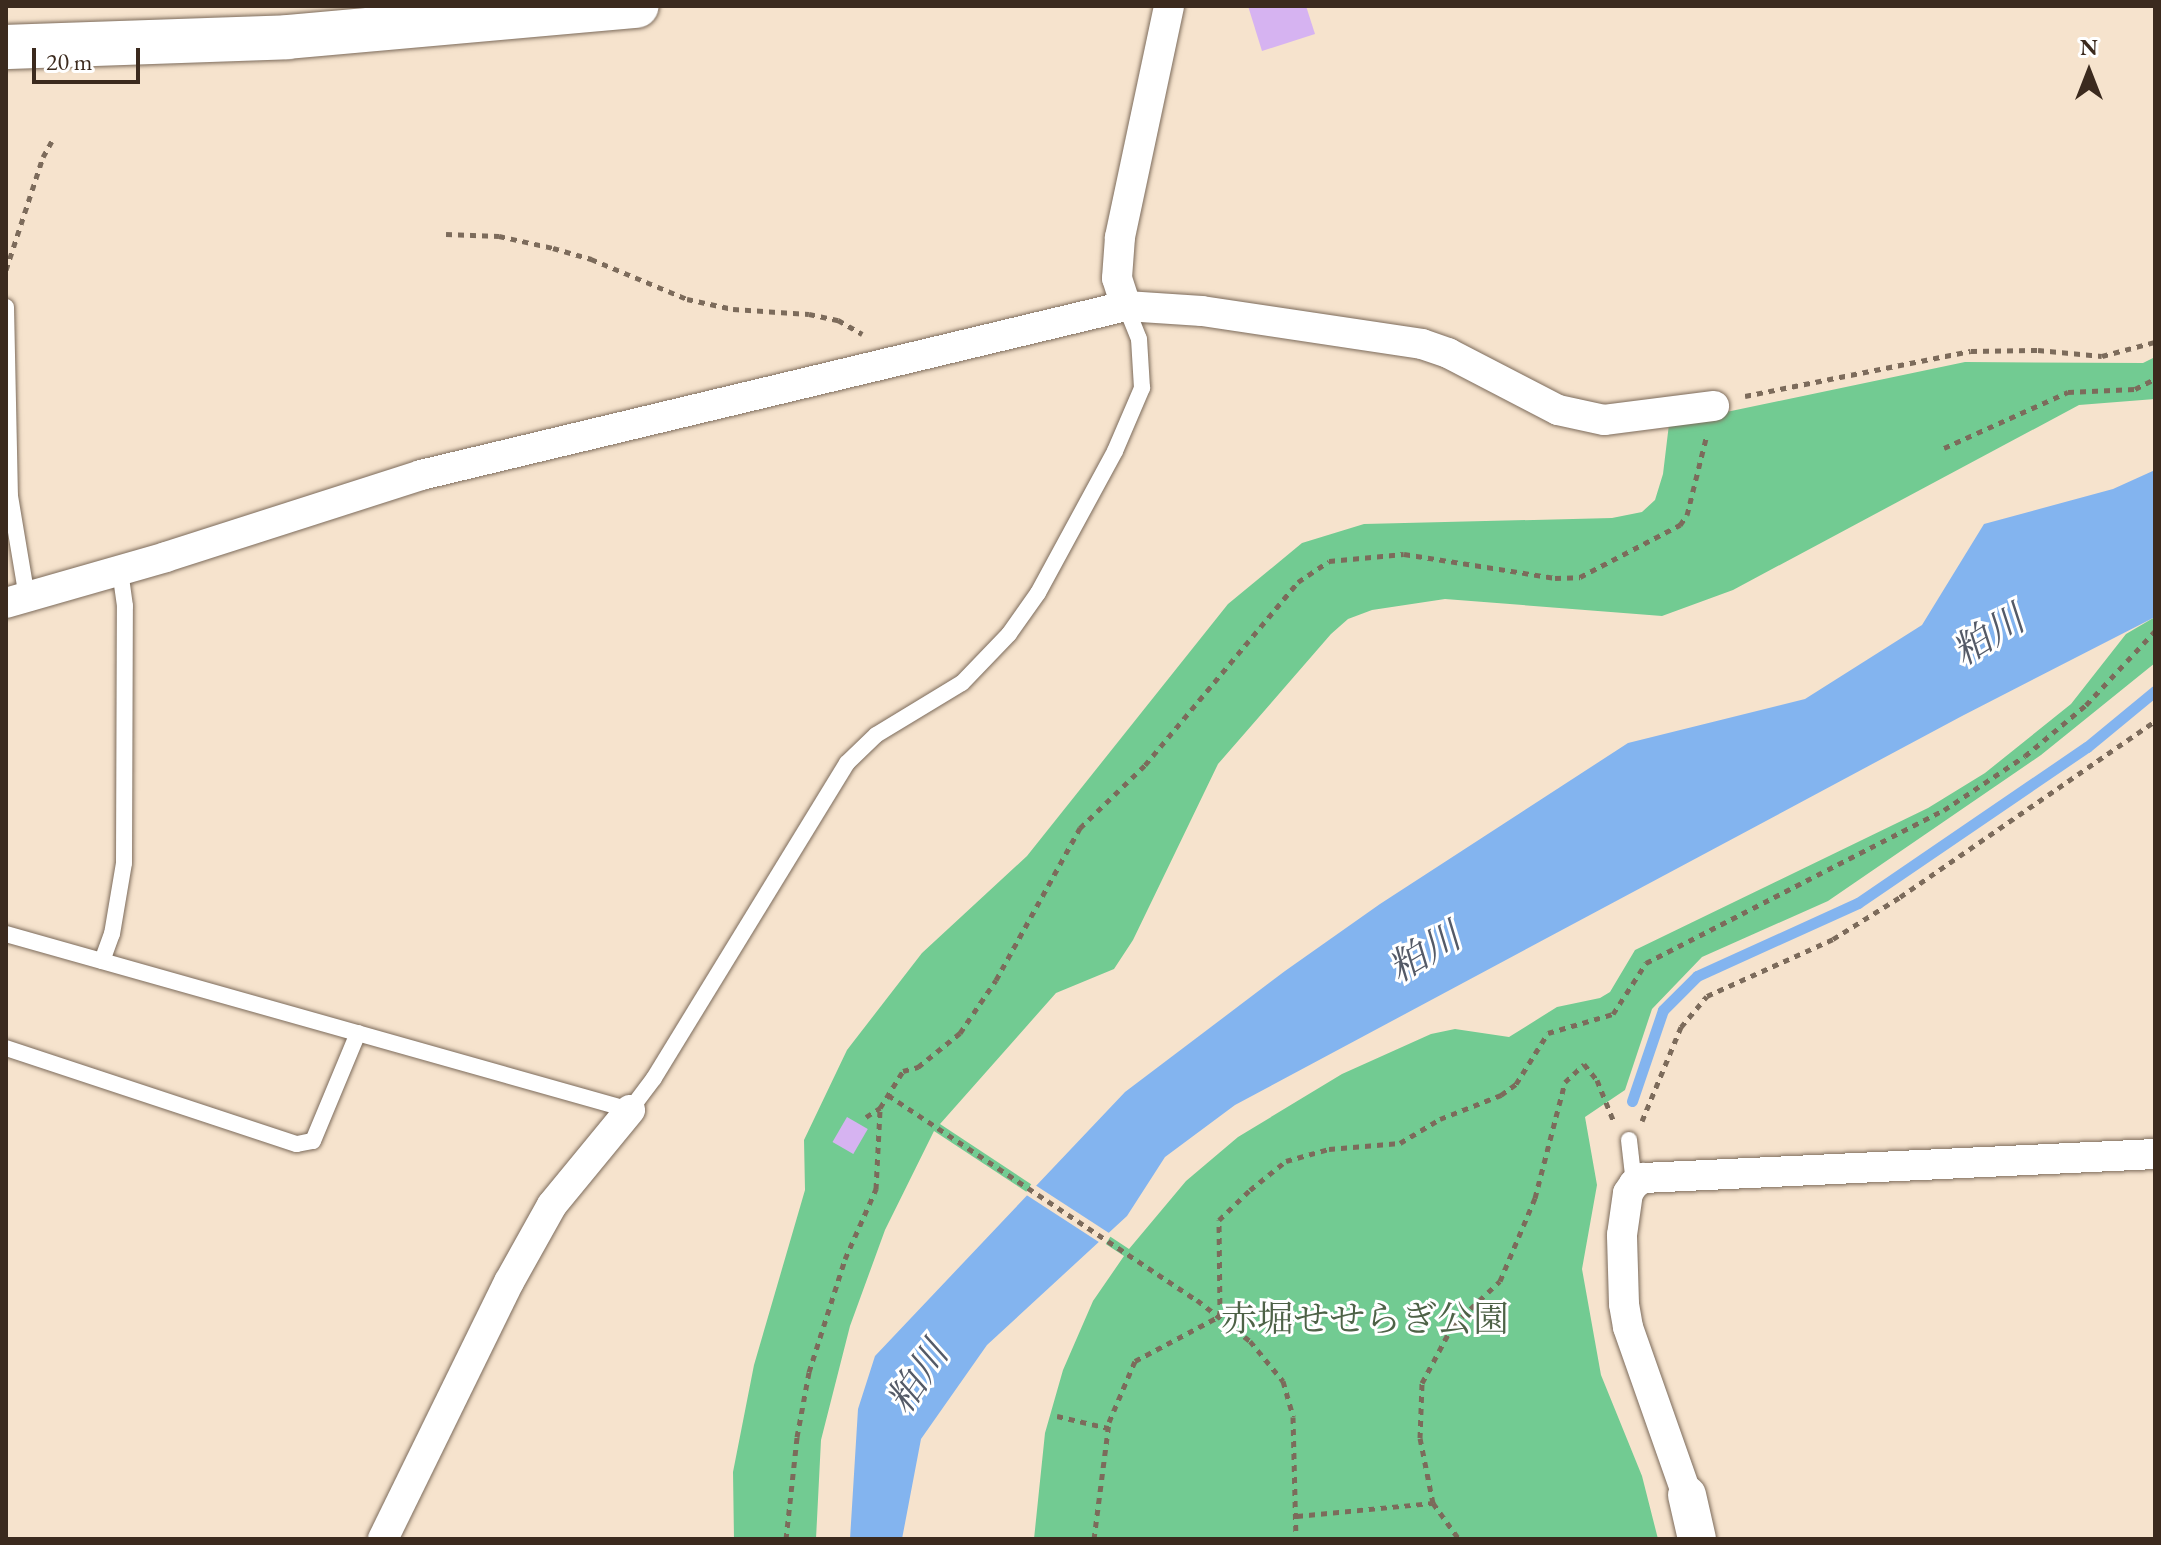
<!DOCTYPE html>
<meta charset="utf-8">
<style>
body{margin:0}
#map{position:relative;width:2161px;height:1545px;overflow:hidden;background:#f6e3cd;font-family:"EB Garamond","Noto Serif JP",serif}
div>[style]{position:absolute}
.green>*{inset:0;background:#72cb92}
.water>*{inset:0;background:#83b4ef}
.pier>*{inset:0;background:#f6e3cd;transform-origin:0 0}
.stream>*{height:11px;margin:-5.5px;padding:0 5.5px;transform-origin:5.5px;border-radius:5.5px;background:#83b4ef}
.building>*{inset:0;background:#d6b3f1;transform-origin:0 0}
.path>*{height:5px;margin-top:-2.5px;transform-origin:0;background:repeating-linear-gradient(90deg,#7c6b5b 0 6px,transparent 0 12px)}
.roads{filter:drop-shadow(0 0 2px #7c6b5b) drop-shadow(0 0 2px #7c6b5b)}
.service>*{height:16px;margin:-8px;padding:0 8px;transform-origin:8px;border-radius:8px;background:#fff}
.minor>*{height:30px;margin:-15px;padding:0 15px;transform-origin:15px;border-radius:15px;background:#fff}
.tertiary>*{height:38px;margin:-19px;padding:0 19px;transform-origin:19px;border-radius:19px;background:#fff}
.trunk>*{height:44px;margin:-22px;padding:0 22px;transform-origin:22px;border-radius:22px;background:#fff}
span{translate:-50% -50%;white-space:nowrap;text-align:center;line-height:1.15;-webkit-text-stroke:6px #fff;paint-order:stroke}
.park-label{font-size:36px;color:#4e6247}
.water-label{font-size:38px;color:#545a67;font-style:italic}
.frame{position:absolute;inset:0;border:8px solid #3b2a1e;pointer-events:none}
.north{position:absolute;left:2049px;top:32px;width:80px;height:80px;-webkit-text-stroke:6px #fff;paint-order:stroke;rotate:0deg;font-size:22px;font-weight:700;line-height:32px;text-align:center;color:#3b2a1e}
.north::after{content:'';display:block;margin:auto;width:28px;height:36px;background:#3b2a1e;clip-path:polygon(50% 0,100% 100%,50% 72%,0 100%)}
.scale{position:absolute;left:32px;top:48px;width:108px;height:36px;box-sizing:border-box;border:4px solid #3b2a1e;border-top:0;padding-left:10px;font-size:24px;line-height:28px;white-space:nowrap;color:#3b2a1e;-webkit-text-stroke:6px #fff;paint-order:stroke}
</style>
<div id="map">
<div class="green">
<i style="clip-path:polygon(2155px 357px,2155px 399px,2079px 405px,1733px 590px,1662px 616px,1445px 599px,1372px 610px,1348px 619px,1331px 634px,1218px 764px,1133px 940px,1114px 969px,1056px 993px,940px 1124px,1129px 1249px,1186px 1181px,1238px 1137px,1342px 1074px,1431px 1034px,1455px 1029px,1509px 1037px,1557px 1007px,1600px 998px,1610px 992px,1635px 950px,1928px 808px,1985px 773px,2071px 704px,2126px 634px,2155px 617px,2155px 663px,2041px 755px,1828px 901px,1702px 957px,1652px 1009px,1625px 1090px,1585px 1117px,1597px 1185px,1582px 1269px,1601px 1375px,1642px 1476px,1658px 1539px,1034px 1539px,1045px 1433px,1063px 1370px,1093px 1301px,1124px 1256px,934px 1131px,885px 1230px,850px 1326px,821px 1440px,816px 1539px,734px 1539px,733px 1472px,754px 1365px,805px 1190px,804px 1140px,847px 1050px,922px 953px,1027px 856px,1228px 604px,1302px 543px,1364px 524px,1612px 518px,1642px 512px,1655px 500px,1663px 474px,1669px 424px,1965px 362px,2143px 363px)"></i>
</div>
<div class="water">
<i style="clip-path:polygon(2155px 470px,2155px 617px,1962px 716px,1235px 1105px,1165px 1157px,1127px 1216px,987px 1345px,921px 1439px,902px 1539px,850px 1539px,858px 1409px,875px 1356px,1125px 1092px,1285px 971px,1380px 904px,1628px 743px,1805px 699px,1922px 625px,1984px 524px,2113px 489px)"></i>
</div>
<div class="pier">
<i style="left:1032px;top:1183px;width:95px;height:13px;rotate:33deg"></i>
</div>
<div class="stream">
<i style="left:1632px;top:1101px;width:96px;rotate:-71.2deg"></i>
<i style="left:1663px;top:1010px;width:48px;rotate:-45deg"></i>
<i style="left:1697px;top:976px;width:177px;rotate:-24.4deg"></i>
<i style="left:1858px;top:903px;width:277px;rotate:-34.3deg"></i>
<i style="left:2087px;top:747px;width:88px;rotate:-39.5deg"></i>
</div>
<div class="building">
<i style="clip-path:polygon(1248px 6px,1306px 6px,1315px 34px,1262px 51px)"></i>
<i style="left:847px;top:1117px;width:24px;height:29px;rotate:30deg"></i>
</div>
<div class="path">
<i style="left:446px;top:234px;width:53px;rotate:2.2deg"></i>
<i style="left:499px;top:236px;width:55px;rotate:12.5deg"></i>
<i style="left:553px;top:248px;width:40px;rotate:16deg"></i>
<i style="left:591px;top:259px;width:104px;rotate:22.6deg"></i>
<i style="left:687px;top:299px;width:47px;rotate:12.3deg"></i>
<i style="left:733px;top:309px;width:76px;rotate:3.8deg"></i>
<i style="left:809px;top:314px;width:30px;rotate:12deg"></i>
<i style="left:838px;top:320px;width:28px;rotate:30deg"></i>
<i style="left:6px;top:270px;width:119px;rotate:-71.9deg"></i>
<i style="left:43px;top:157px;width:18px;rotate:-61deg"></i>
<i style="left:1745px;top:396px;width:230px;rotate:-11.3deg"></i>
<i style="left:1971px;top:351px;width:67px;rotate:-0.9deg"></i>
<i style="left:2038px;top:350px;width:64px;rotate:5.4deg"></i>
<i style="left:2102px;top:356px;width:55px;rotate:-14.8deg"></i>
<i style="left:1944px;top:448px;width:136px;rotate:-24.3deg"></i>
<i style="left:2068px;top:392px;width:67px;rotate:-2.6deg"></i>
<i style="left:2135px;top:389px;width:22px;rotate:-27deg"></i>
<i style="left:888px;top:1095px;width:371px;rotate:33.6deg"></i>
<i style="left:1197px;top:1300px;width:67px;rotate:37.7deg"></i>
<i style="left:1250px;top:1341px;width:52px;rotate:50.5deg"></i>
<i style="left:1283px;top:1381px;width:37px;rotate:74deg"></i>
<i style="left:1293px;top:1417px;width:122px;rotate:88.6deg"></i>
<i style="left:866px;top:1117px;width:17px;rotate:-33deg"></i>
<i style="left:880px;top:1108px;width:44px;rotate:-58.1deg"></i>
<i style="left:903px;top:1071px;width:16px;rotate:-15deg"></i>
<i style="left:918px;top:1067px;width:54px;rotate:-39deg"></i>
<i style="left:960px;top:1033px;width:64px;rotate:-55.8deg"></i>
<i style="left:996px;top:980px;width:174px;rotate:-61.1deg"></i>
<i style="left:1080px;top:828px;width:91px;rotate:-44.1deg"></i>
<i style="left:1145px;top:765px;width:239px;rotate:-50.1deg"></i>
<i style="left:1298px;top:582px;width:37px;rotate:-34deg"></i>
<i style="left:1329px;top:561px;width:75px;rotate:-5.3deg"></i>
<i style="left:1404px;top:554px;width:153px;rotate:9deg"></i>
<i style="left:1555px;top:578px;width:25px;rotate:-2deg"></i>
<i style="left:1580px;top:577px;width:113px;rotate:-27.5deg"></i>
<i style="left:1680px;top:525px;width:12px;rotate:-55deg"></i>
<i style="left:1687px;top:515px;width:79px;rotate:-76.1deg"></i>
<i style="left:1642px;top:1121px;width:102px;rotate:-67.5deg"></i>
<i style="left:1681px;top:1027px;width:40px;rotate:-50deg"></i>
<i style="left:1707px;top:996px;width:138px;rotate:-24.3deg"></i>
<i style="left:1833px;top:939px;width:79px;rotate:-32.1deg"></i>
<i style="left:1900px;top:897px;width:310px;rotate:-34.6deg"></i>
<i style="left:1057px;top:1416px;width:52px;rotate:13.2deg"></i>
<i style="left:1433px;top:1503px;width:44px;rotate:54.2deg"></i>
<i style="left:1297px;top:1516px;width:137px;rotate:-5.5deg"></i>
<i style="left:1433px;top:1503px;width:66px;rotate:-101.3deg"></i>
<i style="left:1420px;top:1438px;width:55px;rotate:-87.9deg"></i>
<i style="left:1422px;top:1383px;width:66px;rotate:-61.9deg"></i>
<i style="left:1453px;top:1325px;width:64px;rotate:-43.1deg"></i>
<i style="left:1500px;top:1281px;width:90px;rotate:-67.1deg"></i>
<i style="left:1535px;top:1198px;width:120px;rotate:-75.5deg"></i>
<i style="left:1565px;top:1082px;width:26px;rotate:-43deg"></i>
<i style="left:1584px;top:1064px;width:21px;rotate:51deg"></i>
<i style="left:1597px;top:1080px;width:45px;rotate:68deg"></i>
<i style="left:786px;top:1539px;width:103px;rotate:-83.8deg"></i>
<i style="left:797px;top:1437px;width:66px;rotate:-79.5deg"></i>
<i style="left:809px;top:1372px;width:119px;rotate:-72.3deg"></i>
<i style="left:845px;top:1259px;width:77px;rotate:-66.1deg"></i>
<i style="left:876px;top:1189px;width:80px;rotate:-87.1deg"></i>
<i style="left:1094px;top:1539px;width:118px;rotate:-82.7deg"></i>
<i style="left:1109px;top:1422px;width:66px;rotate:-66.9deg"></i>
<i style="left:1135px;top:1361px;width:96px;rotate:-27.9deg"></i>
<i style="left:1220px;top:1316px;width:96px;rotate:-90.6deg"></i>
<i style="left:1219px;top:1220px;width:43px;rotate:-44.1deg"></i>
<i style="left:1250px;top:1190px;width:46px;rotate:-38.9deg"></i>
<i style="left:1286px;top:1161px;width:45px;rotate:-15.6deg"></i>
<i style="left:1329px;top:1149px;width:71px;rotate:-4.8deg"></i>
<i style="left:1400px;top:1143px;width:47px;rotate:-31deg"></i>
<i style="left:1440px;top:1119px;width:66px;rotate:-21.5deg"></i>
<i style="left:1501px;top:1095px;width:19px;rotate:-36deg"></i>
<i style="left:1516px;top:1084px;width:60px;rotate:-57.9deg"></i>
<i style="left:1548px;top:1033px;width:68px;rotate:-16.3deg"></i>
<i style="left:1613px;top:1014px;width:61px;rotate:-57.1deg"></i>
<i style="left:1646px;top:963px;width:335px;rotate:-27.2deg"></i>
<i style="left:1944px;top:810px;width:97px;rotate:-33.7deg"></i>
<i style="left:2025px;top:756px;width:80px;rotate:-39.9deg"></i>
<i style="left:2086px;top:705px;width:101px;rotate:-47deg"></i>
</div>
<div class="roads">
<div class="service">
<i style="left:6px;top:307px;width:189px;rotate:88.8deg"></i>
<i style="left:10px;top:496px;width:103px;rotate:80.5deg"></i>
<i style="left:6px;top:934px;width:648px;rotate:15.75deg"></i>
<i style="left:630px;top:1110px;width:40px;rotate:-53deg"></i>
<i style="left:654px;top:1078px;width:369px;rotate:-58.5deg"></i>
<i style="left:847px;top:763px;width:40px;rotate:-44deg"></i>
<i style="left:876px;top:735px;width:100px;rotate:-31.2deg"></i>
<i style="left:962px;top:683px;width:68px;rotate:-46.2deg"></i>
<i style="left:1009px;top:634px;width:50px;rotate:-54.7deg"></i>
<i style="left:1038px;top:593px;width:162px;rotate:-61.5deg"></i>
<i style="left:1115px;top:451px;width:69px;rotate:-66.8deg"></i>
<i style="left:1142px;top:388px;width:49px;rotate:-93.5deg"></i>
<i style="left:1139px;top:339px;width:35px;rotate:-112deg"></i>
<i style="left:102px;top:961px;width:29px;rotate:-70deg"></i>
<i style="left:112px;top:934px;width:72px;rotate:-80.4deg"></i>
<i style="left:124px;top:863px;width:257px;rotate:-89.8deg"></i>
<i style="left:125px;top:606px;width:35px;rotate:-98deg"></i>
<i style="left:6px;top:1048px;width:306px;rotate:18.3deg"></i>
<i style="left:297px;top:1144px;width:16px;rotate:-11deg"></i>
<i style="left:313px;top:1141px;width:117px;rotate:-67.4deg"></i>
<i style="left:1629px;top:1140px;width:44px;rotate:83.5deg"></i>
</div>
<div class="minor">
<i style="left:1126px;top:306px;width:29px;rotate:-108deg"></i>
<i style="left:1117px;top:278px;width:41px;rotate:-85.8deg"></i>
<i style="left:1120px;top:237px;width:236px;rotate:-78deg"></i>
<i style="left:6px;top:603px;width:166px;rotate:-16deg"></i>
<i style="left:166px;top:557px;width:268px;rotate:-17.8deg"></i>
<i style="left:421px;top:475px;width:725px;rotate:-13.48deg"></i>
<i style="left:1126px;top:306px;width:76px;rotate:3.8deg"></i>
<i style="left:1202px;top:311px;width:222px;rotate:8.5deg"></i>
<i style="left:1422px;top:344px;width:28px;rotate:19deg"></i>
<i style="left:1448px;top:353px;width:124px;rotate:27.4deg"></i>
<i style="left:1558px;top:410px;width:47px;rotate:12.3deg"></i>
<i style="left:1604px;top:420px;width:111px;rotate:-7.3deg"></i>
<i style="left:1687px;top:1495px;width:178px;rotate:-109.4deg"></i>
<i style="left:1628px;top:1327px;width:23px;rotate:-100deg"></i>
<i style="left:1624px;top:1304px;width:69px;rotate:-91.7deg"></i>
<i style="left:1622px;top:1235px;width:42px;rotate:-81.9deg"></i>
<i style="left:1628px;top:1193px;width:11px;rotate:-56deg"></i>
<i style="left:1634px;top:1184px;width:11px;rotate:-34deg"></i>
<i style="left:1643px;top:1178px;width:513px;rotate:-2.68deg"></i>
<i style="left:383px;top:1539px;width:286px;rotate:-63.9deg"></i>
<i style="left:509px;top:1282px;width:88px;rotate:-60.8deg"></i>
<i style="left:552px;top:1205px;width:123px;rotate:-50.6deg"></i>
</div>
<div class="tertiary">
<i style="left:1687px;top:1495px;width:45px;rotate:77.2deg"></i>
</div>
<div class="trunk">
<i style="left:6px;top:47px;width:282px;rotate:-2deg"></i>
<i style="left:288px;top:37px;width:350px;rotate:-5.1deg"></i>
</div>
</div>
<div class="park-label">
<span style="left:1365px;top:1319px">赤堀せせらぎ公園</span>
</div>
<div class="water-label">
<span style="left:1988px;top:635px;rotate:-32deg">粕川</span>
<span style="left:1424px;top:952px;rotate:-31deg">粕川</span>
<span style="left:917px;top:1377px;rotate:-56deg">粕川</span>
</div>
<div class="frame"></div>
<div class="north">N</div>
<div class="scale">20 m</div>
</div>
